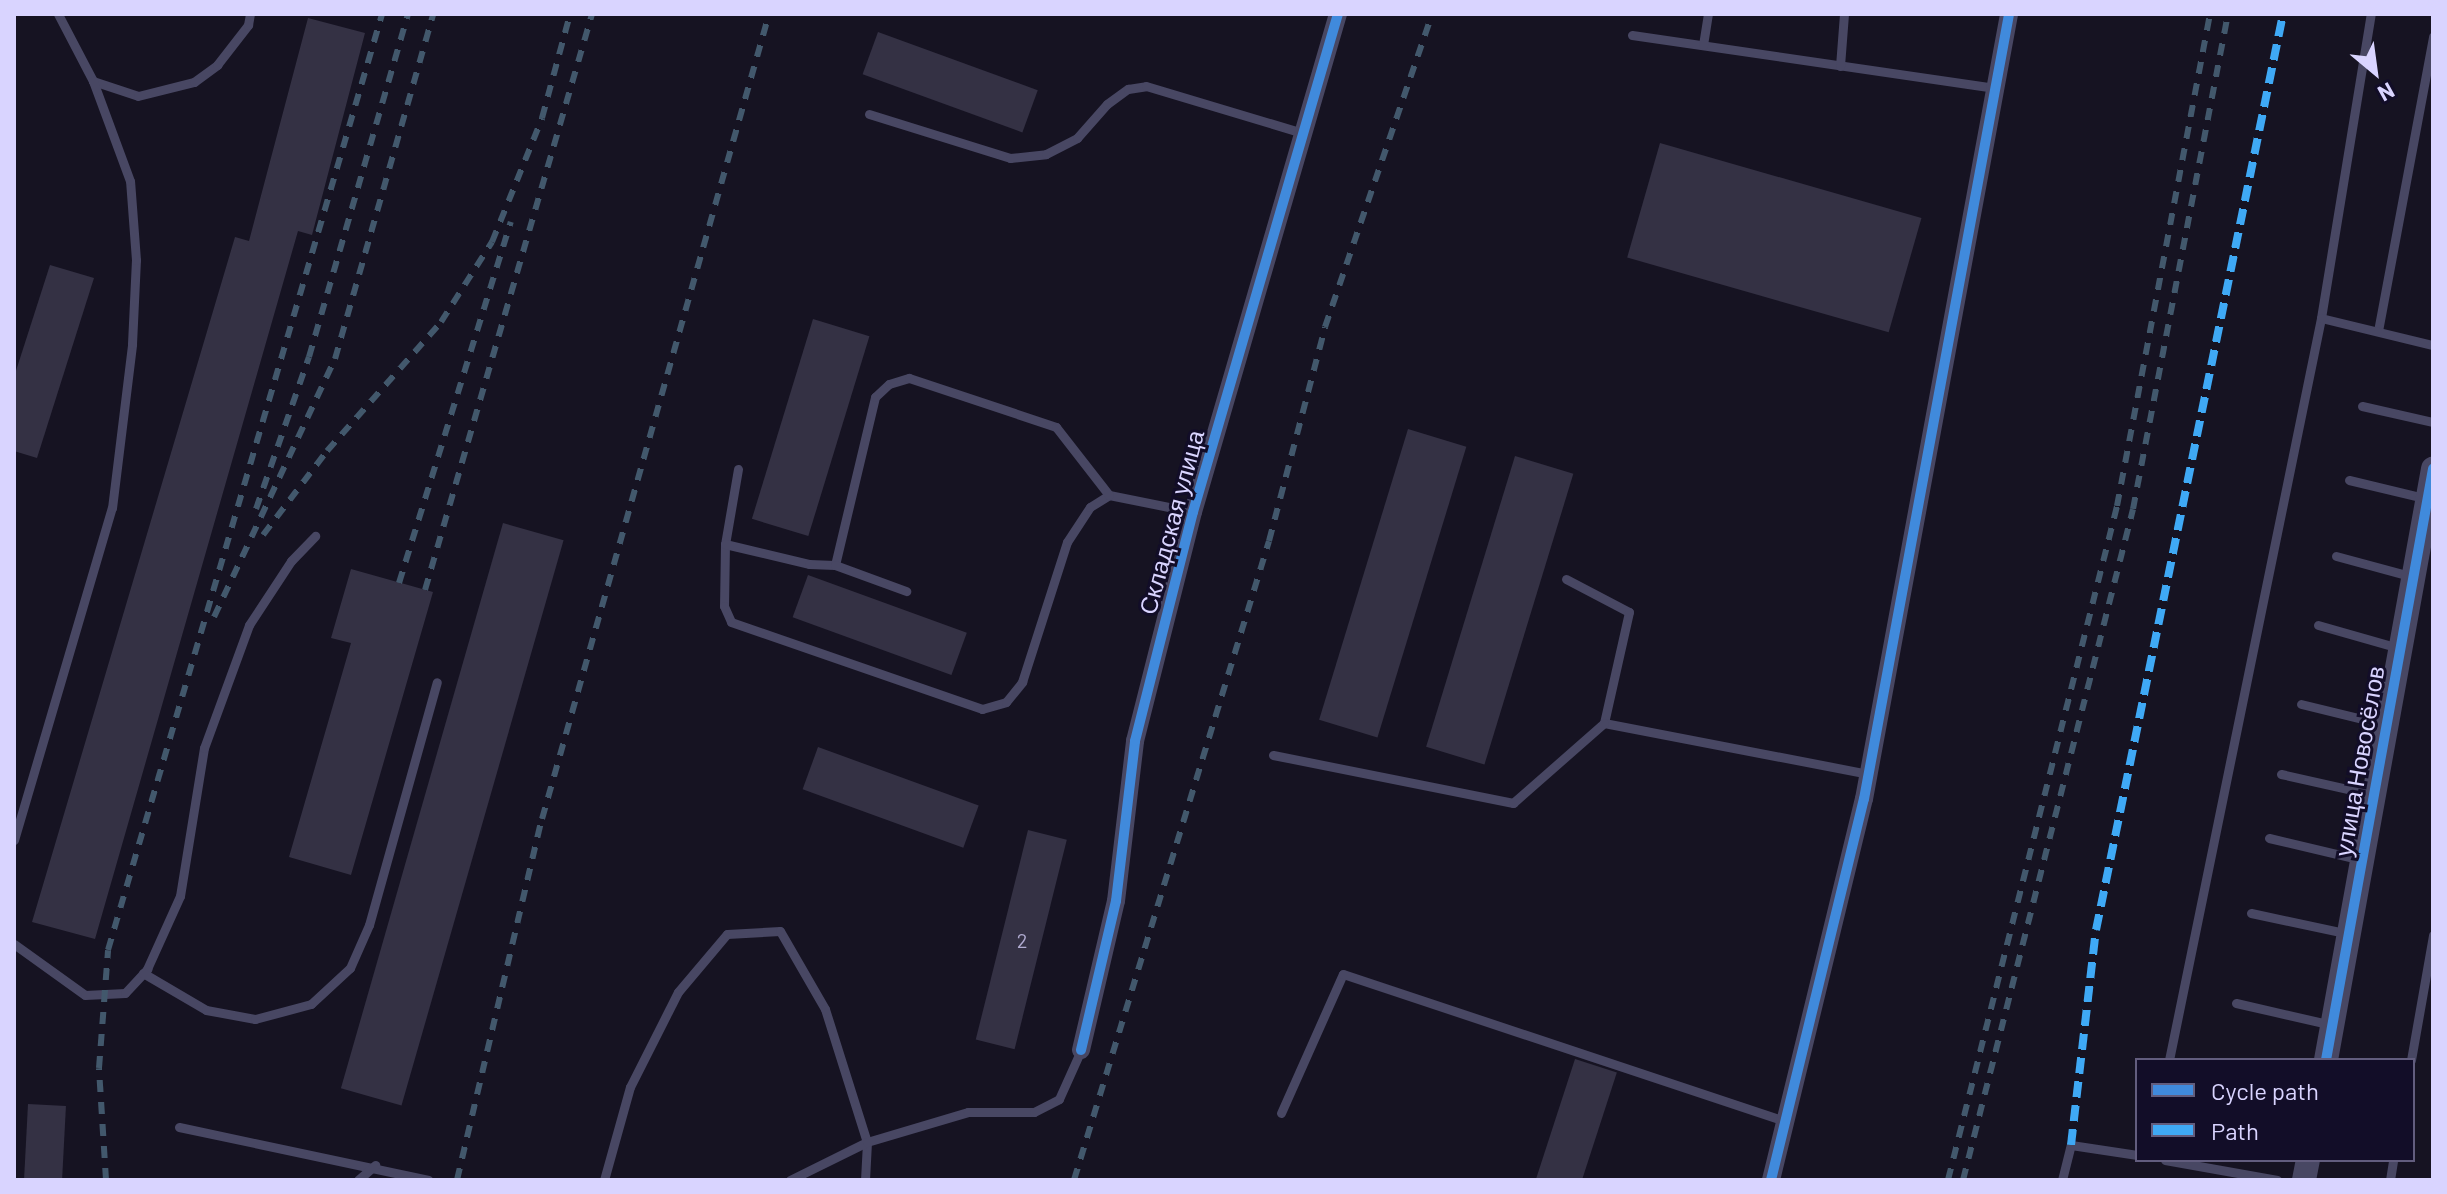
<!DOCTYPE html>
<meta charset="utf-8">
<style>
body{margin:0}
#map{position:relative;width:2447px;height:1194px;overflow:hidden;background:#161322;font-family:Barlow,sans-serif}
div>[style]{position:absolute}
.building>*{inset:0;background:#343144;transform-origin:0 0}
.service>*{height:9px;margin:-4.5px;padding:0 4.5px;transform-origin:4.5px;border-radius:4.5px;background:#484763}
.minor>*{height:18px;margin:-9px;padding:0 9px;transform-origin:9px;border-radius:9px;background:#484763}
.tertiary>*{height:24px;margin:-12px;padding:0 12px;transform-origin:12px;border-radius:12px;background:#484763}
.rail>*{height:6px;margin-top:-3px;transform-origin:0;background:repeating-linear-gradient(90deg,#42586c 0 12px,transparent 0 22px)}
.quiet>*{height:8px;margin-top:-4px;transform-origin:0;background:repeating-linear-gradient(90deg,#3fa9f5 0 16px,transparent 0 24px)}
.cycleway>*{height:10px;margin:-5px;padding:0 5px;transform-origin:5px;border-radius:5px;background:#408adc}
span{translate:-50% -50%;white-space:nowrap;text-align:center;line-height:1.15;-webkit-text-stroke:6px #120d28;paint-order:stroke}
.number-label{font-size:20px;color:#b0abd0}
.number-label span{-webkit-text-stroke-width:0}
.street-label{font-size:24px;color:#d9d4ff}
.frame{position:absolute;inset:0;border:16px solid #d9d4ff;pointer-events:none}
.legend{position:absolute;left:2135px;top:1058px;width:280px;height:104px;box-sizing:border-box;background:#120d28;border:2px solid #625d7e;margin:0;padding:10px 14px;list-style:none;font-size:24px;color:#d9d4ff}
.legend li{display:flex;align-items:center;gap:16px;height:40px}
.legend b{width:40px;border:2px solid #625d7e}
.north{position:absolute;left:2335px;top:32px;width:80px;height:80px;-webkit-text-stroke:6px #120d28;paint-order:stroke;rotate:151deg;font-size:22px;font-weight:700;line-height:32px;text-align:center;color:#d9d4ff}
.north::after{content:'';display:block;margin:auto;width:28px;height:36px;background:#d9d4ff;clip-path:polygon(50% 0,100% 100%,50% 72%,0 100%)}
</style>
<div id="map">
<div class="building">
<i style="clip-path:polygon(308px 18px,365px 33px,312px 235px,298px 231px,95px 939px,32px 922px,235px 237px,249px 241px)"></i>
<i style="left:878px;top:32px;width:170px;height:45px;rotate:20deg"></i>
<i style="left:1660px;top:143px;width:272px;height:119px;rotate:16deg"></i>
<i style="clip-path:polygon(50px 265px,94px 278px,37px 458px,14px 451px,14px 377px)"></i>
<i style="left:813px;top:319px;width:59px;height:209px;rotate:17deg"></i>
<i style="left:1408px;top:429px;width:61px;height:304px;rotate:17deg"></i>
<i style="left:1515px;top:456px;width:61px;height:304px;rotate:17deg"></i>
<i style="left:503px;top:523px;width:63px;height:588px;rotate:16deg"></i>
<i style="clip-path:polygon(351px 569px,433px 592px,351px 875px,289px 857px,351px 643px,331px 638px)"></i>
<i style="left:808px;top:575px;width:169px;height:45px;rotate:20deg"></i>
<i style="left:818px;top:747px;width:171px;height:45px;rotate:20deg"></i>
<i style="left:1028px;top:830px;width:40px;height:216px;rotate:14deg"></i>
<i style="left:1575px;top:1059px;width:44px;height:127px;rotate:18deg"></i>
<i style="left:28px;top:1104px;width:38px;height:76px;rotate:3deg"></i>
</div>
<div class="service">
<i style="left:58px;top:14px;width:76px;rotate:62.4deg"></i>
<i style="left:93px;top:81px;width:47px;rotate:18.4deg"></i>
<i style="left:138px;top:96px;width:58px;rotate:-14deg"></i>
<i style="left:194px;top:82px;width:29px;rotate:-36deg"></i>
<i style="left:217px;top:65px;width:51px;rotate:-52.2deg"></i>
<i style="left:248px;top:25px;width:11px;rotate:-80deg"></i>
<i style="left:1632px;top:35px;width:367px;rotate:8.3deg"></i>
<i style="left:1703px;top:45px;width:31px;rotate:-81deg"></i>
<i style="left:1840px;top:66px;width:52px;rotate:-85.6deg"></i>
<i style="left:869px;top:114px;width:148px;rotate:17.3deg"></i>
<i style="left:1010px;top:158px;width:36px;rotate:-6deg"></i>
<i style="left:1046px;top:154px;width:35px;rotate:-27deg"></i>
<i style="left:1077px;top:138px;width:45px;rotate:-48.6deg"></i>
<i style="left:1107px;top:104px;width:26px;rotate:-36deg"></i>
<i style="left:1128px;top:89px;width:18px;rotate:-9deg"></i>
<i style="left:1146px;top:86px;width:164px;rotate:16.7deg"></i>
<i style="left:2321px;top:318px;width:308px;rotate:-80.7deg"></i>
<i style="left:2378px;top:331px;width:300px;rotate:-79.4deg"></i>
<i style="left:2362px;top:406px;width:73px;rotate:12.7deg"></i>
<i style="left:738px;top:469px;width:76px;rotate:99.8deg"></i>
<i style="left:725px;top:544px;width:62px;rotate:90.9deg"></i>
<i style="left:724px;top:606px;width:17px;rotate:66deg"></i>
<i style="left:731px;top:622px;width:266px;rotate:19.1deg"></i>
<i style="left:982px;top:709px;width:25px;rotate:-16deg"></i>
<i style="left:1006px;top:702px;width:26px;rotate:-51deg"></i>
<i style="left:1022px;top:682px;width:147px;rotate:-72.2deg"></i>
<i style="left:1067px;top:542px;width:42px;rotate:-56.7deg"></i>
<i style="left:1090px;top:507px;width:22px;rotate:-32deg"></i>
<i style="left:1109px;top:495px;width:86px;rotate:11.4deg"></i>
<i style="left:2349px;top:480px;width:81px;rotate:13.5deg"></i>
<i style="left:725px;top:544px;width:86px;rotate:13.4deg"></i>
<i style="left:809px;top:564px;width:26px;rotate:2deg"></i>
<i style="left:835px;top:565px;width:173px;rotate:-76.6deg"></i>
<i style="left:875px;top:397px;width:19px;rotate:-43deg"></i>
<i style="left:889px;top:384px;width:21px;rotate:-17deg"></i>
<i style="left:909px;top:378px;width:155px;rotate:18.4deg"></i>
<i style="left:1056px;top:427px;width:86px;rotate:52.1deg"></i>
<i style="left:2336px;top:556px;width:77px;rotate:15.1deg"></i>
<i style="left:835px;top:565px;width:76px;rotate:20.1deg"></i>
<i style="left:1566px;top:579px;width:71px;rotate:27.6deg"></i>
<i style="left:1629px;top:612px;width:114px;rotate:102.7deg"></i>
<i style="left:1604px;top:723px;width:270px;rotate:10.9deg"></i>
<i style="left:2318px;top:625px;width:84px;rotate:15.9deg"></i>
<i style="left:2301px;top:704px;width:89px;rotate:13.7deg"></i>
<i style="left:1273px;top:755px;width:245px;rotate:11.3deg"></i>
<i style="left:1513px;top:803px;width:121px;rotate:-41.3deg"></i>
<i style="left:2281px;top:774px;width:95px;rotate:12.7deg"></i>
<i style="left:2269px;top:838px;width:96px;rotate:13.3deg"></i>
<i style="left:14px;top:840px;width:346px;rotate:-73.6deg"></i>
<i style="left:112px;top:508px;width:165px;rotate:-83deg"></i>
<i style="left:132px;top:344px;width:84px;rotate:-87.3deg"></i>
<i style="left:136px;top:260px;width:79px;rotate:-94.3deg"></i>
<i style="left:130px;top:181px;width:107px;rotate:-110.3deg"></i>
<i style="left:2251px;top:913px;width:100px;rotate:12.1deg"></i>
<i style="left:14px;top:944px;width:87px;rotate:35.7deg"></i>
<i style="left:85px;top:995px;width:40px;rotate:-2.9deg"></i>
<i style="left:125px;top:993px;width:33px;rotate:-47deg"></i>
<i style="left:147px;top:969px;width:80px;rotate:-65.7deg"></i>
<i style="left:180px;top:896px;width:150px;rotate:-80.8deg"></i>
<i style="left:204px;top:748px;width:131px;rotate:-69.9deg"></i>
<i style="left:249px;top:625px;width:77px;rotate:-56.7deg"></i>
<i style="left:291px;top:561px;width:35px;rotate:-46deg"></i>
<i style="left:143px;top:973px;width:73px;rotate:30.4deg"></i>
<i style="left:206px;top:1010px;width:50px;rotate:10.4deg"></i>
<i style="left:255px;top:1019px;width:58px;rotate:-15deg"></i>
<i style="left:311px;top:1004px;width:53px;rotate:-42.7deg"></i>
<i style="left:350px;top:968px;width:47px;rotate:-66.2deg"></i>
<i style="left:369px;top:925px;width:252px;rotate:-74.4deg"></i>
<i style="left:2236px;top:1003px;width:98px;rotate:12.9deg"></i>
<i style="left:2169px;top:1060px;width:757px;rotate:-78.42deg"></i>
<i style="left:2321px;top:318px;width:115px;rotate:13.6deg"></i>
<i style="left:2411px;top:1060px;width:127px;rotate:-80deg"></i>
<i style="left:1281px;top:1113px;width:152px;rotate:-66deg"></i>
<i style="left:1343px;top:974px;width:466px;rotate:18.4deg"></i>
<i style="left:179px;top:1127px;width:255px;rotate:12deg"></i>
<i style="left:2165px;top:1160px;width:114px;rotate:10.1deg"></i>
<i style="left:358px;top:1180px;width:23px;rotate:-41deg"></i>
<i style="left:604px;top:1180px;width:97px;rotate:-74.4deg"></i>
<i style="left:630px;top:1087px;width:106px;rotate:-63.2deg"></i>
<i style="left:678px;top:992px;width:76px;rotate:-49.8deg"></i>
<i style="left:727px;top:934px;width:53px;rotate:-3.2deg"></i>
<i style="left:780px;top:931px;width:90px;rotate:60deg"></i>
<i style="left:825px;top:1009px;width:139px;rotate:72.5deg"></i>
<i style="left:867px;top:1142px;width:38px;rotate:93deg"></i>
<i style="left:790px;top:1180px;width:86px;rotate:-26.3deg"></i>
<i style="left:867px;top:1142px;width:105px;rotate:-16.5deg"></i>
<i style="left:968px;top:1112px;width:66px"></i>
<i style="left:1034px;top:1112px;width:28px;rotate:-27deg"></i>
<i style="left:1059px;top:1099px;width:54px;rotate:-65.8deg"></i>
<i style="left:2062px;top:1180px;width:36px;rotate:-76deg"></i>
<i style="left:2071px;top:1145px;width:67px;rotate:8.6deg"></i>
<i style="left:2390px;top:1180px;width:20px;rotate:-81deg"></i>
</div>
<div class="minor">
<i style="left:1081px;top:1050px;width:153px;rotate:-76.8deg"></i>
<i style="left:1116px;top:901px;width:161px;rotate:-83.2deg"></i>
<i style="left:1135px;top:741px;width:236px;rotate:-75.8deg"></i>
<i style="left:1193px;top:512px;width:519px;rotate:-73.77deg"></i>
<i style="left:1771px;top:1180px;width:392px;rotate:-76.3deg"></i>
<i style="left:1864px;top:799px;width:798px;rotate:-79.53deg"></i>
</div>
<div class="tertiary">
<i style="left:2326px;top:1060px;width:601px;rotate:-79.74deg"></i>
<i style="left:2304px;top:1180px;width:20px;rotate:-79deg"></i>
</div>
<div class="rail">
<i style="left:256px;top:509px;width:161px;rotate:-70.8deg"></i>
<i style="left:309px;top:357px;width:357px;rotate:-73.9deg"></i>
<i style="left:263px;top:535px;width:106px;rotate:-52.7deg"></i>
<i style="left:327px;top:451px;width:172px;rotate:-48.5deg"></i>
<i style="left:441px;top:322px;width:95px;rotate:-57.5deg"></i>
<i style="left:492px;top:242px;width:134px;rotate:-68deg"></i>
<i style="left:542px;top:118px;width:108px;rotate:-74.9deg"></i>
<i style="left:399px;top:583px;width:378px;rotate:-72.8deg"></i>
<i style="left:425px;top:590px;width:600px;rotate:-73.83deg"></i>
<i style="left:214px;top:617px;width:285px;rotate:-64.9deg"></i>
<i style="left:335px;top:359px;width:359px;rotate:-74.1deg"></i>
<i style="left:106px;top:1180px;width:112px;rotate:-93.6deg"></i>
<i style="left:99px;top:1068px;width:118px;rotate:-85.6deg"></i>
<i style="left:108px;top:950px;width:975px;rotate:-73.68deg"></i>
<i style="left:457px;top:1180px;width:371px;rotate:-76.8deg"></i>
<i style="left:542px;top:819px;width:836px;rotate:-74.25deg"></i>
<i style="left:1074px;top:1180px;width:668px;rotate:-73.03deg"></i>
<i style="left:1269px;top:541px;width:221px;rotate:-75.3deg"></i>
<i style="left:1325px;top:327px;width:331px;rotate:-71.1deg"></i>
<i style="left:1948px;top:1180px;width:695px;rotate:-75.92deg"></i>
<i style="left:2117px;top:506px;width:501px;rotate:-79.3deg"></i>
<i style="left:1963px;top:1180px;width:692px;rotate:-75.78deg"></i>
<i style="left:2133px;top:509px;width:504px;rotate:-79.14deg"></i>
</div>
<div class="quiet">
<i style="left:2071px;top:1145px;width:216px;rotate:-83.4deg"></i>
<i style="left:2096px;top:930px;width:935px;rotate:-78.46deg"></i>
</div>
<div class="cycleway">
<i style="left:1081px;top:1050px;width:153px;rotate:-76.8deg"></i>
<i style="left:1116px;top:901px;width:161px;rotate:-83.2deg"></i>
<i style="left:1135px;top:741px;width:236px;rotate:-75.8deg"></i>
<i style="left:1193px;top:512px;width:519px;rotate:-73.77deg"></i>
<i style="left:2326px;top:1060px;width:601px;rotate:-79.74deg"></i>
<i style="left:1771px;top:1180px;width:392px;rotate:-76.3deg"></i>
<i style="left:1864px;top:799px;width:798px;rotate:-79.53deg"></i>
</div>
<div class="number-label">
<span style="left:1022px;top:940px">2</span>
</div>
<div class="street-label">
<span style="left:1171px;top:522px;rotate:-75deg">Складская улица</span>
<span style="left:2359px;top:761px;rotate:-80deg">улица Новосёлов</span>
</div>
<div class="frame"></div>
<ul class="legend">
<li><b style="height:10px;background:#408adc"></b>Cycle path</li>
<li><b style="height:10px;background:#3fa9f5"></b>Path</li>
</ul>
<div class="north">N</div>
</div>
